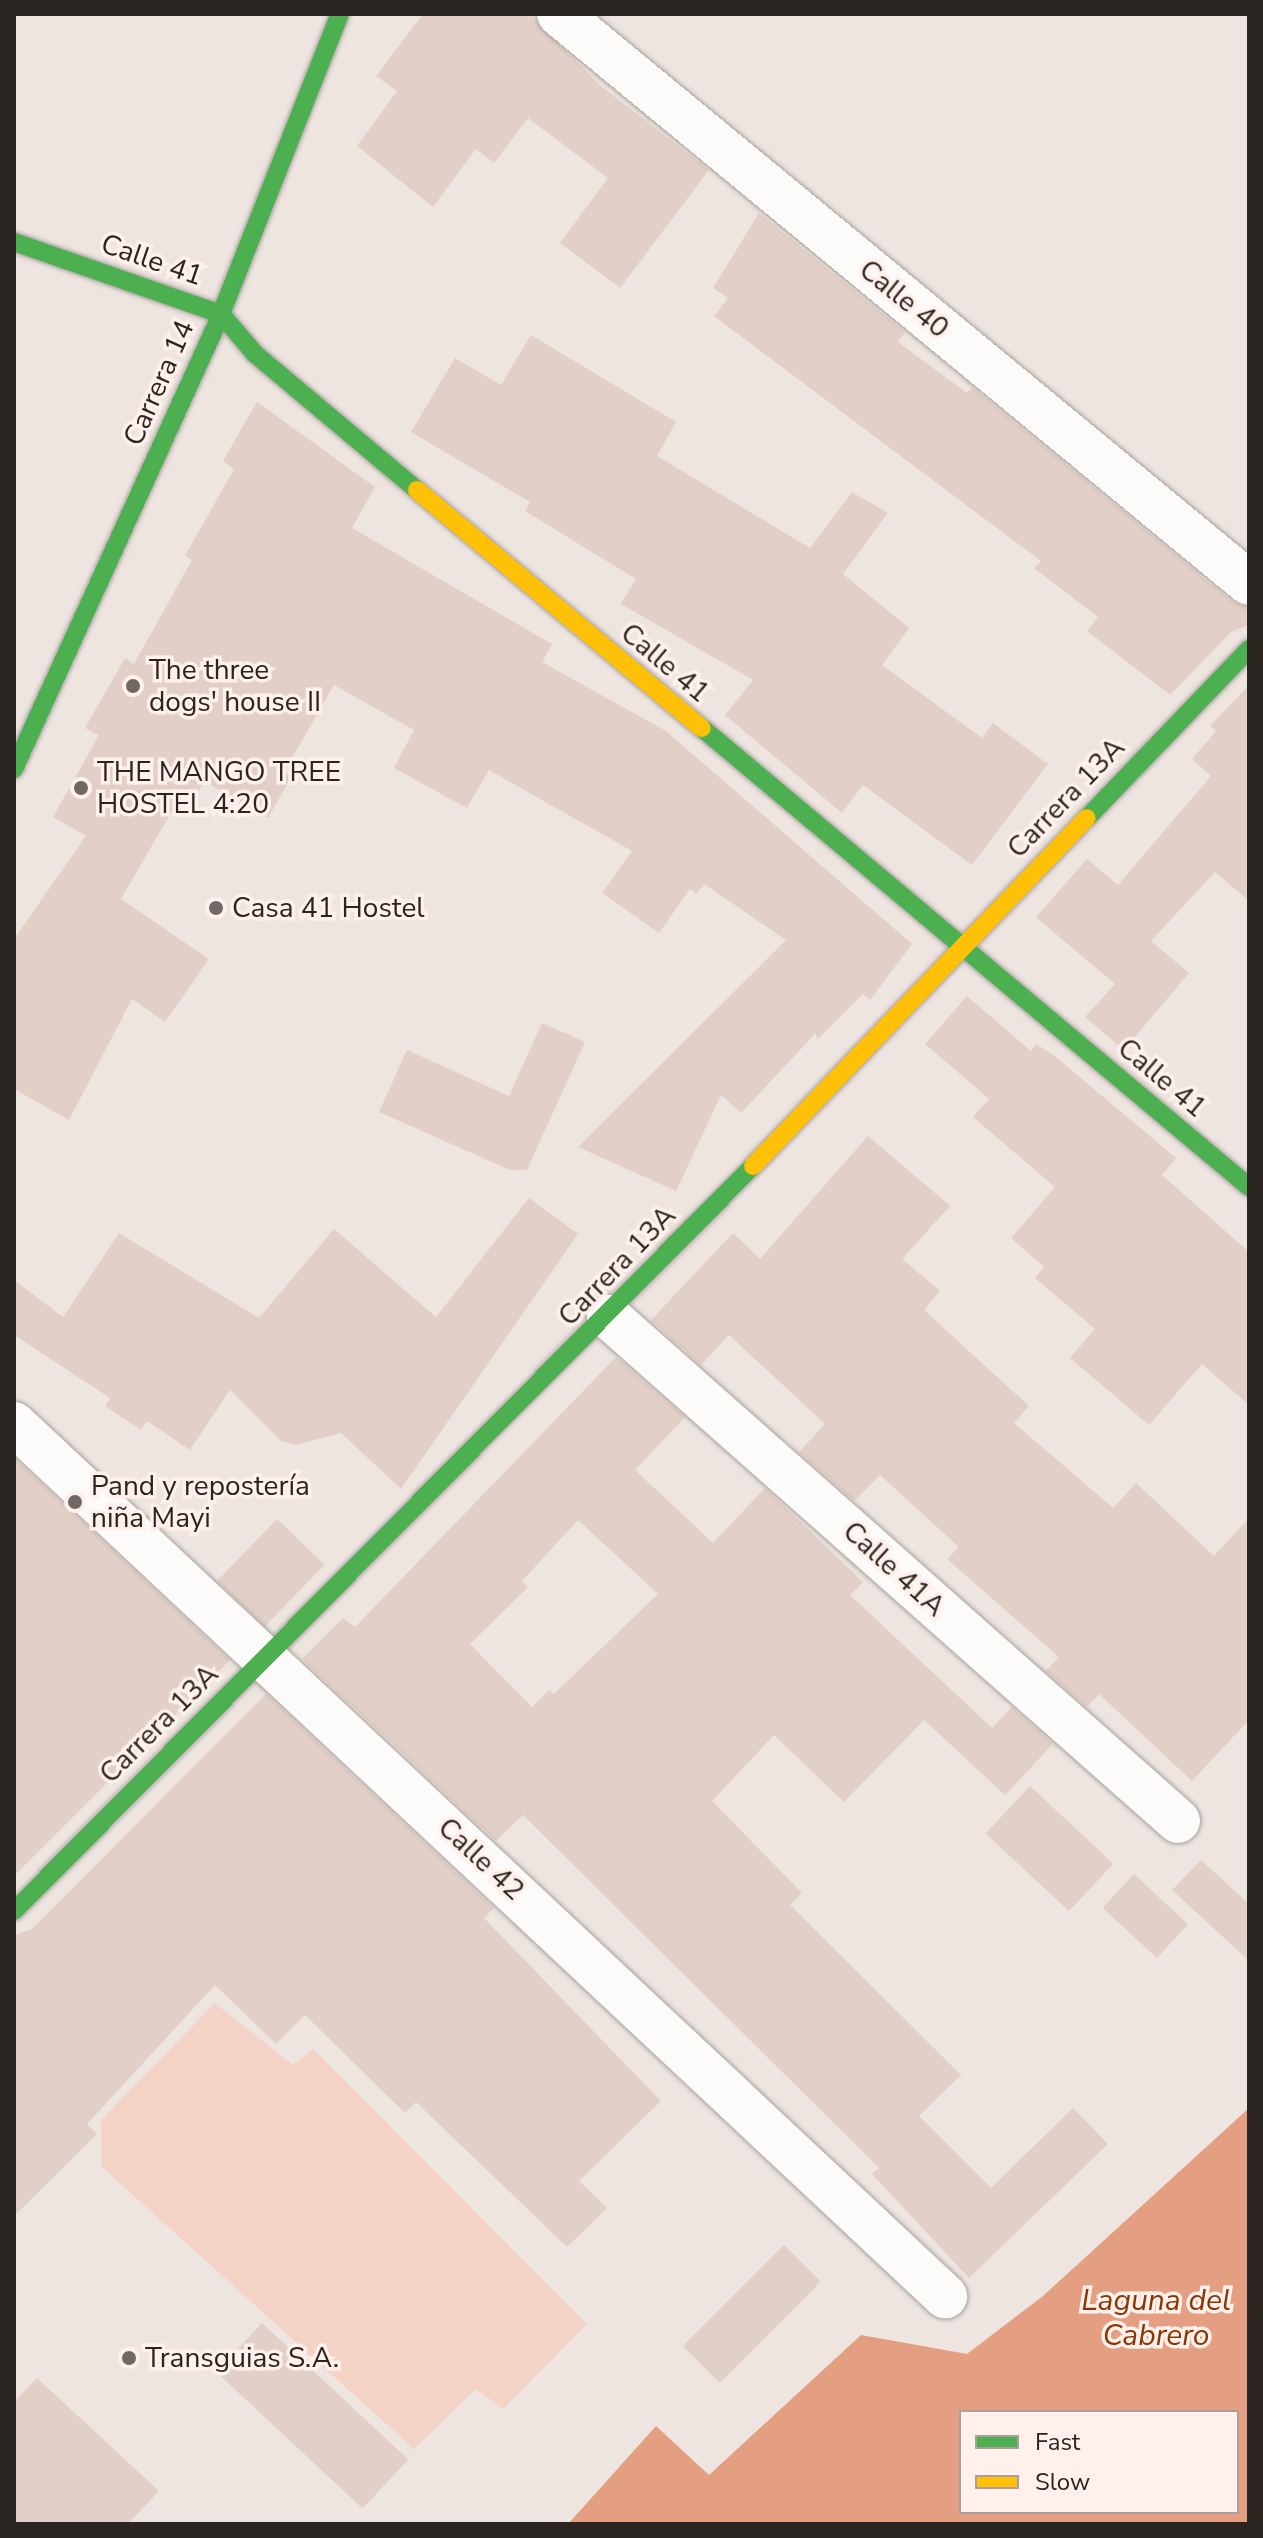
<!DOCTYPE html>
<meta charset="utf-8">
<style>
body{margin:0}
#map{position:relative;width:1263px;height:2538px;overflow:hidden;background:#eee5e1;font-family:"Nunito Sans",sans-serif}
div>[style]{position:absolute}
.green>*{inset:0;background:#f4d3c7}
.water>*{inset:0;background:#e49e81}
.building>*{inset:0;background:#e2cfc7;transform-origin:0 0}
.roads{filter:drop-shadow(0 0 2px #a8a19d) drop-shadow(0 0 2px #a8a19d)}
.street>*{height:44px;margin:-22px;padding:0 22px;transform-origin:22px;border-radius:22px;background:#fcfbfa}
.fast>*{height:18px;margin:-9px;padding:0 9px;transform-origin:9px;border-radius:9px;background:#4caf50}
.slow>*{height:18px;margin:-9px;padding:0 9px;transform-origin:9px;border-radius:9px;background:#ffc107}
.dots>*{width:22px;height:22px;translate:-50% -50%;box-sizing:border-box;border:4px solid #fff0eb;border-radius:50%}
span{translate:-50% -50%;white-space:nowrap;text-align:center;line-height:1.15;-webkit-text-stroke:7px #fff0eb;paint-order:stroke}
.street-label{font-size:28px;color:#2b2522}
.poi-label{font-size:28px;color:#2b2522}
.left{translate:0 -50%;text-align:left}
.water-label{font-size:30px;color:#8a3504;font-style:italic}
.frame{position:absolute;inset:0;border:16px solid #2b2522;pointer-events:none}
.legend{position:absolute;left:959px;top:2410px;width:280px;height:104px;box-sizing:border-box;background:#fff0eb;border:2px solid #aa9f9b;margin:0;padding:10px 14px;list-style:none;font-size:24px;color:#2b2522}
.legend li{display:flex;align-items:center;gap:16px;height:40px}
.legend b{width:40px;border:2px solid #aa9f9b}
</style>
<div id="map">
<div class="green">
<i style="clip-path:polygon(215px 2003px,293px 2065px,313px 2049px,587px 2324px,503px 2409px,476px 2389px,414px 2449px,102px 2167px,101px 2120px)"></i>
</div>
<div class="water">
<i style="clip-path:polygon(evenodd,1249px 2108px,1249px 2524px,568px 2524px,656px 2426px,709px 2475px,861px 2335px,967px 2354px,1043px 2296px,1249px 2108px,961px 2412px,1237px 2412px,1237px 2512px,961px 2512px,961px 2412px)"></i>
</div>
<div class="building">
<i style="clip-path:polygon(423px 14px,529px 14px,602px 87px,709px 170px,620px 288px,560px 243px,608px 178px,528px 118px,494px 163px,476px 149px,433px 207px,357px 146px,397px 91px,376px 76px)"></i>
<i style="clip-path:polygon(759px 213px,905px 332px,898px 342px,967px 393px,972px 387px,1233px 602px,1249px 607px,1249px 625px,1231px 632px,1170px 695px,1087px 631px,1098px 617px,1034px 568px,1041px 561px,714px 316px,728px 298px,713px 288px)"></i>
<i style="clip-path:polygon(531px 335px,676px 422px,657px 456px,810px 548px,852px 492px,888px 513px,843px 574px,909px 628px,882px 665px,982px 738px,993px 723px,1048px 764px,972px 865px,863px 785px,842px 813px,725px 715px,753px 680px,621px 604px,636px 579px,525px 511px,530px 502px,411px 432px,455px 358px,501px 385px)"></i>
<i style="clip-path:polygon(257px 402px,375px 487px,352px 528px,552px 644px,542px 662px,666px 731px,912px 944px,870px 1000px,863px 994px,817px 1040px,816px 1033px,741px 1113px,721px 1095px,676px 1191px,578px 1147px,786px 940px,704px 884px,697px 894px,690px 889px,659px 933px,602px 893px,632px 851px,489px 770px,467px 808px,394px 768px,414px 730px,334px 685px,284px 772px,292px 776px,268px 818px,204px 781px,188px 811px,176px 804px,121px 899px,209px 959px,165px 1022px,132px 999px,69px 1120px,14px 1089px,14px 939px,86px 836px,53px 817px,99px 735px,85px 728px,125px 658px,134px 664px,192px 560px,185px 556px,234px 469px,223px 461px)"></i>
<i style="clip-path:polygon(1249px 685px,1249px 901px,1215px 872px,1151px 941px,1189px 973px,1124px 1050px,1085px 1017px,1115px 984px,1036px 917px,1087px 859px,1118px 885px,1211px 776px,1192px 759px,1216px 731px,1210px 726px)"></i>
<i style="clip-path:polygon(967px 996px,1031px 1051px,1036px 1044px,1051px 1053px,1176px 1158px,1162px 1175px,1249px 1252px,1249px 1405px,1202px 1364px,1149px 1425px,1070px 1358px,1095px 1329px,1035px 1278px,1044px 1267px,1011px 1238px,1055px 1187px,973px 1117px,989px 1099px,925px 1044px)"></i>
<i style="clip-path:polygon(542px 1023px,585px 1042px,527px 1170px,510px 1170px,379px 1112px,407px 1050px,509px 1096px)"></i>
<i style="clip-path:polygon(868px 1136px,950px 1206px,902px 1259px,940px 1291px,924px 1310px,1029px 1406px,1014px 1423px,1113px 1508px,1136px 1483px,1214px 1556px,1249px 1518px,1249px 1720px,1192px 1781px,1099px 1694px,1087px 1707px,1046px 1671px,1059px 1657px,947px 1559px,959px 1547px,880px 1475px,854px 1501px,799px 1452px,825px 1424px,729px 1335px,701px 1365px,651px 1320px,733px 1233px,760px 1259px)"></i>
<i style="clip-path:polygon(529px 1198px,578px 1234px,401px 1489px,341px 1433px,295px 1445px,281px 1441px,230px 1390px,190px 1450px,147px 1421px,141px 1430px,105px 1406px,110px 1398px,14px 1335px,14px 1280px,63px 1317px,119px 1233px,259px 1318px,334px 1229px,436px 1317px)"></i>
<i style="clip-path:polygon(evenodd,616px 1357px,685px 1417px,635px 1470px,713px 1543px,765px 1488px,863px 1582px,850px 1595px,992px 1728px,1012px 1707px,1053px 1744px,1005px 1795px,924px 1720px,844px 1802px,774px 1735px,712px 1801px,802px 1893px,790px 1905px,961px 2075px,919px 2116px,991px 2188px,1073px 2108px,1108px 2144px,969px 2278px,872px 2174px,879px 2168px,523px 1815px,496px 1841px,302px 1659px,343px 1618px,355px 1627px,616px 1357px,578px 1520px,658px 1594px,554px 1694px,549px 1690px,532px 1707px,470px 1644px,528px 1587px,522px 1581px,578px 1520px)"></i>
<i style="clip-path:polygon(14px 1458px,230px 1660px,14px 1876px)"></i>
<i style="left:277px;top:1519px;width:66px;height:86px;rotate:44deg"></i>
<i style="clip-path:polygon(266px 1694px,494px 1908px,484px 1918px,661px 2101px,579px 2181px,607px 2208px,567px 2247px,416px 2102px,405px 2113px,305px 2015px,276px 2044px,215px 1985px,87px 2124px,97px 2134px,14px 2216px,14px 1935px,32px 1929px)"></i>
<i style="left:1030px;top:1786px;width:114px;height:65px;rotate:43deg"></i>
<i style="clip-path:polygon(1201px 1860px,1249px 1904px,1249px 1961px,1172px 1890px)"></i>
<i style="left:1134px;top:1874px;width:74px;height:46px;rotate:43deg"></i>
<i style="left:784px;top:2245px;width:52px;height:143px;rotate:45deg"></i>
<i style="left:262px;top:2323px;width:200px;height:67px;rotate:43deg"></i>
<i style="clip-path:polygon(37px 2378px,159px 2491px,128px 2524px,14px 2524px,14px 2402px)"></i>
</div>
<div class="roads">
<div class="street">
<i style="left:559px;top:14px;width:894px;rotate:39.51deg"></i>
<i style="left:609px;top:1317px;width:760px;rotate:41.53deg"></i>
<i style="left:14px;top:1424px;width:1276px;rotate:43.13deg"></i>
</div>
<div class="fast">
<i style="left:14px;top:242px;width:219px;rotate:19.2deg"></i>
<i style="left:221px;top:314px;width:52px;rotate:49.6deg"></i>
<i style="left:255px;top:354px;width:212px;rotate:40deg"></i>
<i style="left:702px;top:728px;width:714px;rotate:40deg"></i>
<i style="left:14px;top:769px;width:500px;rotate:-65.5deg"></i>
<i style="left:221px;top:314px;width:323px;rotate:-68.4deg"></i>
<i style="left:1087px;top:818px;width:234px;rotate:-46.2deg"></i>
<i style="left:14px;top:1911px;width:1049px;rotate:-45.23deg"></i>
</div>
<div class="slow">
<i style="left:417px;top:490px;width:371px;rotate:39.9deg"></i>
<i style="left:753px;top:1166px;width:482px;rotate:-46.2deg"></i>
</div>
</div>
<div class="dots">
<i style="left:133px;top:686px;background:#6f6865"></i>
<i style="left:81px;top:788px;background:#6f6865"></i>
<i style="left:216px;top:908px;background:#6f6865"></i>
<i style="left:75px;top:1502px;background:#6f6865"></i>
<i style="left:129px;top:2358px;background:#6f6865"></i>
</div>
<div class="street-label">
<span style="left:152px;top:260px;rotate:19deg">Calle 41</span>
<span style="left:904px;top:299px;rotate:39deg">Calle 40</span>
<span style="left:159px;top:383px;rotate:-66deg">Carrera 14</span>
<span style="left:665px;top:663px;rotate:40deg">Calle 41</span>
<span style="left:1066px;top:798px;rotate:-46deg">Carrera 13A</span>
<span style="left:1162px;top:1078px;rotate:40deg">Calle 41</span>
<span style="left:617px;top:1266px;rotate:-46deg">Carrera 13A</span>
<span style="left:894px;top:1569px;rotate:42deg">Calle 41A</span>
<span style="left:159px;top:1724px;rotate:-45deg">Carrera 13A</span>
<span style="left:481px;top:1859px;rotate:43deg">Calle 42</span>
</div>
<div class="poi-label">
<span class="left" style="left:149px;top:686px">The three<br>dogs' house II</span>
<span class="left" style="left:97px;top:788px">THE MANGO TREE<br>HOSTEL 4:20</span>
<span class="left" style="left:232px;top:908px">Casa 41 Hostel</span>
<span class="left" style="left:91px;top:1502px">Pand y repostería<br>niña Mayi</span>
<span class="left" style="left:145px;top:2358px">Transguias S.A.</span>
</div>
<div class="water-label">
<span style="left:1156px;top:2318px">Laguna del<br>Cabrero</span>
</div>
<div class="frame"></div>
<ul class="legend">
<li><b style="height:10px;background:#4caf50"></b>Fast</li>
<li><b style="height:10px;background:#ffc107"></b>Slow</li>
</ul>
</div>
